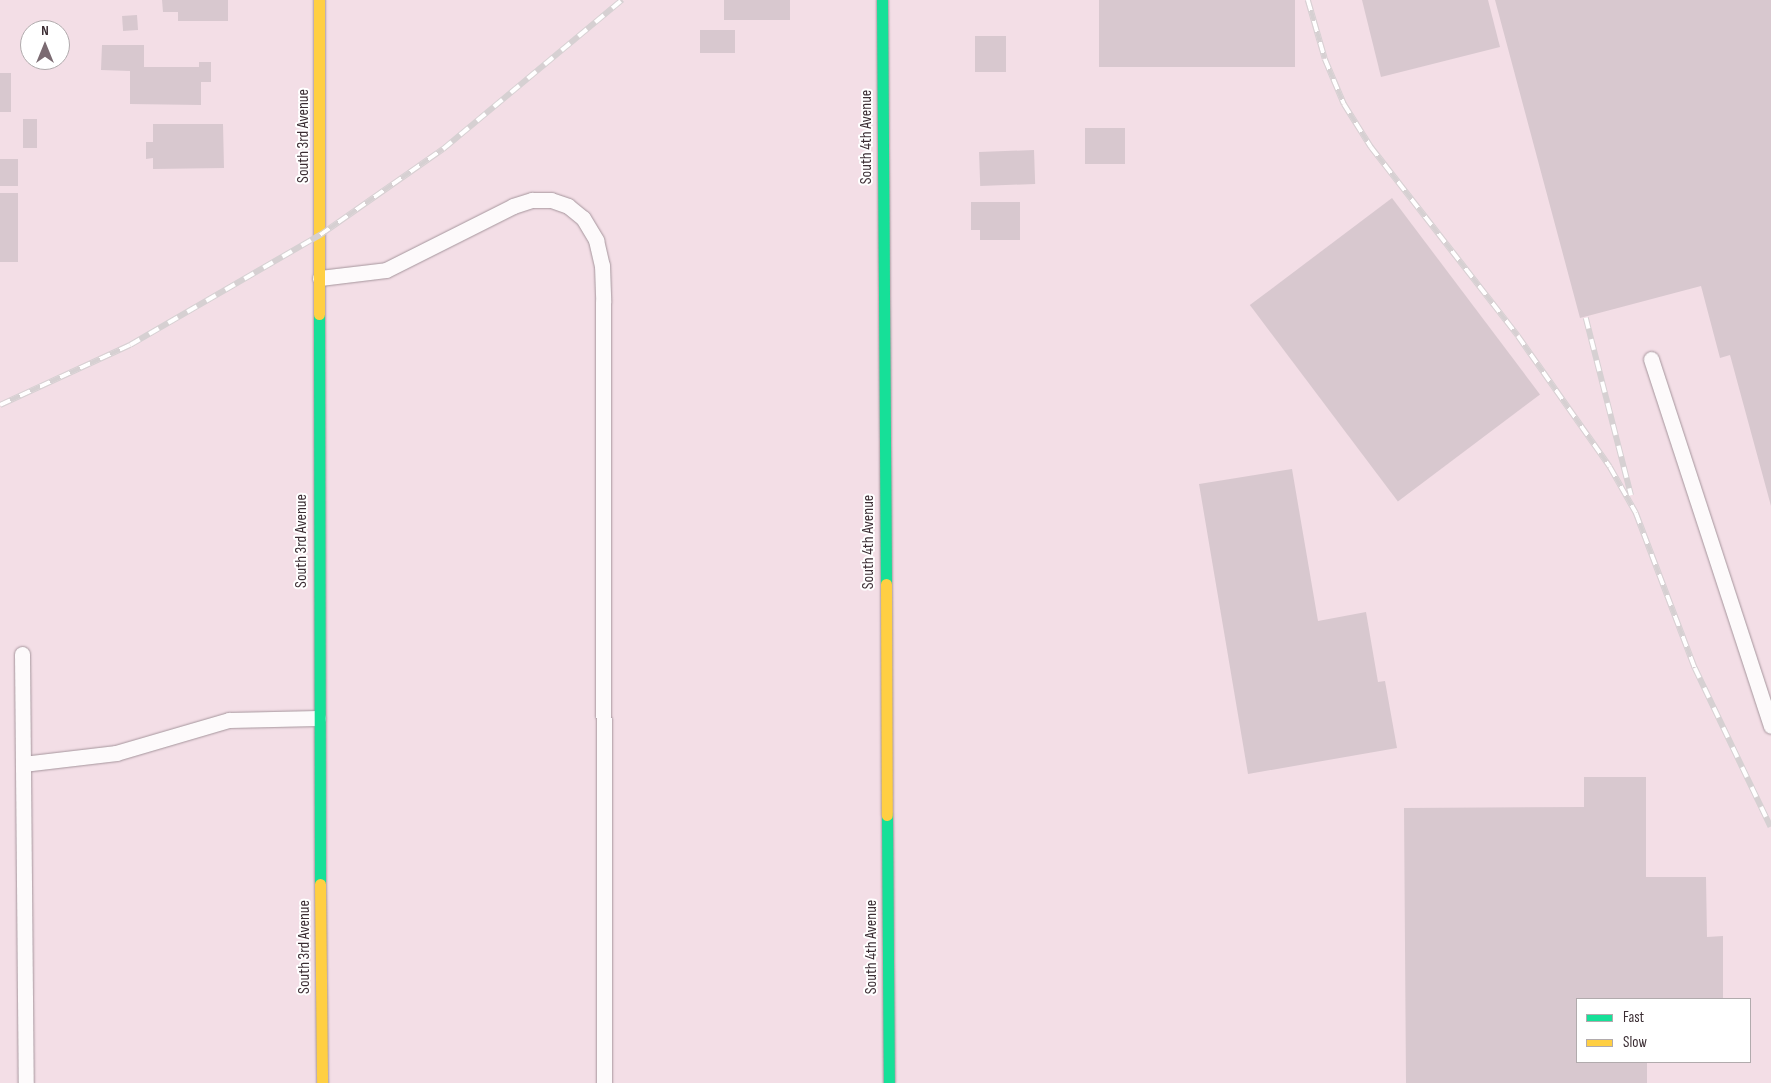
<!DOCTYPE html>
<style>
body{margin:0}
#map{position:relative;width:1771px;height:1083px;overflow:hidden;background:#f3dee6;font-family:"Sofia Sans Condensed",sans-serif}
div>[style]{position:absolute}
.building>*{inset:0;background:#d8c8cf;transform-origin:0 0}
.roads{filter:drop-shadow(0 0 1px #a5959c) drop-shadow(0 0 1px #a5959c)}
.lane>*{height:15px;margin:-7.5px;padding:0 7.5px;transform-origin:7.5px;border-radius:7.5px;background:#fdfafb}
.fast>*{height:11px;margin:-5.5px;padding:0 5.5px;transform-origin:5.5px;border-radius:5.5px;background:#16e098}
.slow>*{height:11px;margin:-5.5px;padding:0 5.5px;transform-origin:5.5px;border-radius:5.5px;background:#ffcf43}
.rail>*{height:5.5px;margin-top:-2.75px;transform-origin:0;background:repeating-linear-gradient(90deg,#fff 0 11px,#d6d0d2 0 22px);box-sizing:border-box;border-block:1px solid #d6d0d2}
span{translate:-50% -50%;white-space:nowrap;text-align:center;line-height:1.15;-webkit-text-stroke:4px #fff;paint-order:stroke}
.street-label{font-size:16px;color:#3b2d33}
.legend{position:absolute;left:1576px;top:998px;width:175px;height:65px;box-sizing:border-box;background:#fff;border:1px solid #b1abad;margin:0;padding:6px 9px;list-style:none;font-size:15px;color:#3b2d33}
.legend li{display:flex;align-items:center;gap:10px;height:25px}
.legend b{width:25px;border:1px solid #b1abad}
.north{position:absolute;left:20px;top:20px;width:50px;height:50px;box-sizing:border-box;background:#fff;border:1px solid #b1abad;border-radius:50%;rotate:0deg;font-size:14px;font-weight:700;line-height:20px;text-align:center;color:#3b2d33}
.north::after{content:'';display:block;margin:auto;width:18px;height:22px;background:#7b6b72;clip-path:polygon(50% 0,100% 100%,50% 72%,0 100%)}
</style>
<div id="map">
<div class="building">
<i style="clip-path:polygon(162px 0,228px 0,228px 21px,178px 21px,178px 12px,163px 12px)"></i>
<i style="left:724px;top:0;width:66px;height:20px"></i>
<i style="left:1099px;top:0;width:196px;height:67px"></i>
<i style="clip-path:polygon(1362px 0,1488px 0,1500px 47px,1381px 77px)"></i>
<i style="clip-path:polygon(1495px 0,1771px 0,1771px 506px,1730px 355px,1720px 358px,1701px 286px,1580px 318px)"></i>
<i style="left:137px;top:15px;width:15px;height:15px;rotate:86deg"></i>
<i style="left:700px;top:30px;width:35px;height:23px"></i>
<i style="left:975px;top:36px;width:31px;height:36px"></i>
<i style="clip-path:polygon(102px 45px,144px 45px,144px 67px,199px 67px,199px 62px,211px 62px,211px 82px,201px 82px,201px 105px,130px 104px,130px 71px,101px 70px)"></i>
<i style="left:0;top:73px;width:11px;height:39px"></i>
<i style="left:23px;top:119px;width:14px;height:29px"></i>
<i style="clip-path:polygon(153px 124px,223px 124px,224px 168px,153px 169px,153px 158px,146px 159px,146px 142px,153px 142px)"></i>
<i style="left:1085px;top:128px;width:40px;height:36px"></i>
<i style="left:1034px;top:150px;width:34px;height:55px;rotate:88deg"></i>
<i style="left:0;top:159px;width:18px;height:27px"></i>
<i style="left:0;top:193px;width:18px;height:69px"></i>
<i style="left:1392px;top:198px;width:246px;height:178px;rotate:53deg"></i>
<i style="clip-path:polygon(971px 202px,1020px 202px,1020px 240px,980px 240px,980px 230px,971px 230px)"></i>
<i style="clip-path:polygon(1292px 469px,1318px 621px,1366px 612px,1378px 682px,1385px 681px,1397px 748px,1248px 774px,1199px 484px)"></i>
<i style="clip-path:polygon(1584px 777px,1646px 777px,1646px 877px,1706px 877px,1707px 937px,1723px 936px,1723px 999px,1577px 999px,1577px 1062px,1647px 1062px,1647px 1083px,1406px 1083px,1404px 808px,1584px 807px)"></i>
</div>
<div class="roads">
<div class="lane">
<i style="left:320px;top:278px;width:66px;rotate:-6.9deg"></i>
<i style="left:386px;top:270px;width:142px;rotate:-26.7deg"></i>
<i style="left:513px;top:206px;width:20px;rotate:-18deg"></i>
<i style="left:532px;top:200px;width:19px"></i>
<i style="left:551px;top:200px;width:18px;rotate:19deg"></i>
<i style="left:568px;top:206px;width:19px;rotate:39deg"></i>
<i style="left:583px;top:218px;width:26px;rotate:59deg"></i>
<i style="left:596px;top:240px;width:26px;rotate:77deg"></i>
<i style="left:602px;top:265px;width:37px;rotate:88deg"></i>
<i style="left:603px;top:302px;width:781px;rotate:89.93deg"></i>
<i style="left:1651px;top:359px;width:386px;rotate:71.9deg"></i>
<i style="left:22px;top:654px;width:429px;rotate:89.5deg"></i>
<i style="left:23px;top:764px;width:94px;rotate:-6.7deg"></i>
<i style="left:116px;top:753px;width:118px;rotate:-16.3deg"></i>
<i style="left:229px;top:720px;width:89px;rotate:-1.3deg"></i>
</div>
<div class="fast">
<i style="left:882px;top:0;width:584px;rotate:89.61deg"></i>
<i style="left:319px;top:314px;width:570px;rotate:89.9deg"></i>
<i style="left:887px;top:815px;width:268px;rotate:89.6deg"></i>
</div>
<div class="slow">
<i style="left:319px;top:314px;width:314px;rotate:-90deg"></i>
<i style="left:886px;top:584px;width:231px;rotate:89.8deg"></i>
<i style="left:320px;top:884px;width:199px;rotate:89.4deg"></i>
</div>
</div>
<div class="rail">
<i style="left:1308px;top:0;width:61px;rotate:73.9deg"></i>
<i style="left:1325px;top:59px;width:49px;rotate:67.1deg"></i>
<i style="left:1344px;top:104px;width:51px;rotate:57.9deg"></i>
<i style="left:1371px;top:147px;width:239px;rotate:52.1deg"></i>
<i style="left:1518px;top:336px;width:160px;rotate:54.9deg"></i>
<i style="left:1610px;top:467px;width:53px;rotate:60.5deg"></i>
<i style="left:1636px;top:513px;width:166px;rotate:69.2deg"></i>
<i style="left:1695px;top:668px;width:176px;rotate:64.5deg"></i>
<i style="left:1586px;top:318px;width:183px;rotate:75.7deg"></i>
<i style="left:0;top:405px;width:143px;rotate:-24.8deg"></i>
<i style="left:130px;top:345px;width:220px;rotate:-30.1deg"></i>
<i style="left:320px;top:235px;width:150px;rotate:-35deg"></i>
<i style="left:443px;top:149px;width:233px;rotate:-39.8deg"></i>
</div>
<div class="street-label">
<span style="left:304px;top:136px;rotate:-90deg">South 3rd Avenue</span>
<span style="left:867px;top:137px;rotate:-90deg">South 4th Avenue</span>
<span style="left:302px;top:541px;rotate:-90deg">South 3rd Avenue</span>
<span style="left:869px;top:542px;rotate:-90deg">South 4th Avenue</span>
<span style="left:305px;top:947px;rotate:-90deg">South 3rd Avenue</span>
<span style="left:872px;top:947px;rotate:-90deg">South 4th Avenue</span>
</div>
<ul class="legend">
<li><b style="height:6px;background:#16e098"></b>Fast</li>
<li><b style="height:6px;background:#ffcf43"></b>Slow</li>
</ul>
<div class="north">N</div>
</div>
